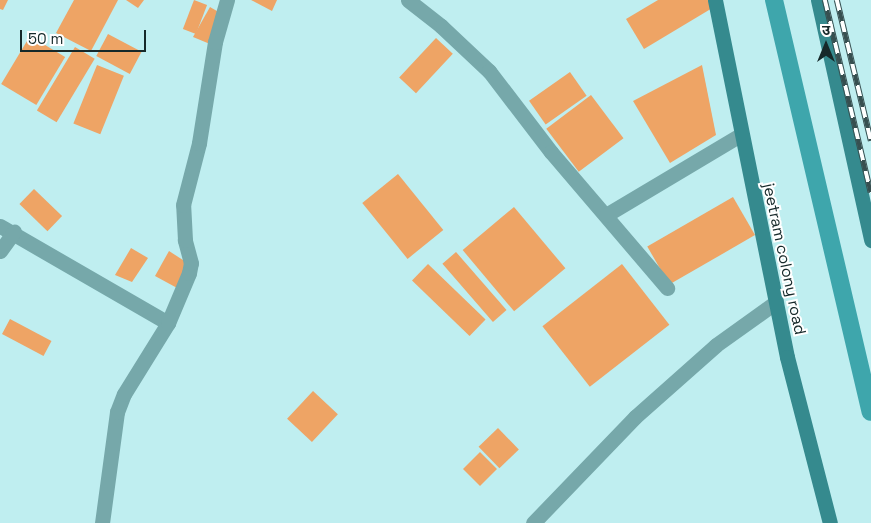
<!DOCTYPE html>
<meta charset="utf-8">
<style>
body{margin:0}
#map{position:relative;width:871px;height:523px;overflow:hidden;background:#bfeef0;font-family:"Space Grotesk","Noto Sans Devanagari",sans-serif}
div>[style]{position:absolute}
.canal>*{height:18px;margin:-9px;padding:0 9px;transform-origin:9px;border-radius:9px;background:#3ea6ac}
.building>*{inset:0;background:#eea465;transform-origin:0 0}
.street>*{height:15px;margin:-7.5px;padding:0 7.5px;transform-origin:7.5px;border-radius:7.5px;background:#76a8aa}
.secondary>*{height:15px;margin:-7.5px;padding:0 7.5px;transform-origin:7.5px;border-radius:7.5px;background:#358a8e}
.rail>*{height:5.5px;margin-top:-2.75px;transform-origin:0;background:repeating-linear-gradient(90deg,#fff 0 11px,#374f50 0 22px);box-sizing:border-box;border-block:1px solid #374f50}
span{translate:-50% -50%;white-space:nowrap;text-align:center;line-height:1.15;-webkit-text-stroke:4px #fff;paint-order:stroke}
.street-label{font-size:16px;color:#16292a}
.north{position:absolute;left:801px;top:20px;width:50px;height:50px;-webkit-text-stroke:4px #fff;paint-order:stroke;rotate:0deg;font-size:14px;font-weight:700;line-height:20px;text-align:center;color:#16292a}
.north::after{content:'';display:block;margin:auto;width:18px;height:22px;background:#16292a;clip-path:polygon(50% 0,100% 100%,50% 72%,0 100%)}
.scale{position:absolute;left:20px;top:30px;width:126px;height:22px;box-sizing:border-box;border:2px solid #16292a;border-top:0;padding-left:6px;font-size:15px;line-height:18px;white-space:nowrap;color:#16292a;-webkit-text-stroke:4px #fff;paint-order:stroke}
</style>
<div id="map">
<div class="canal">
<i style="left:774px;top:0;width:423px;rotate:76.8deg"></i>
</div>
<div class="building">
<i style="clip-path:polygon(0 0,8px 0,3px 10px,0 9px)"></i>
<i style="clip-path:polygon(74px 0,118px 0,91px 51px,56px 33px)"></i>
<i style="clip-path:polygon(126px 0,144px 0,138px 8px)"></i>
<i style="left:194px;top:0;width:14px;height:31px;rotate:21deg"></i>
<i style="clip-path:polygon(251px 0,277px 0,272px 11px)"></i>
<i style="clip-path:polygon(658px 0,710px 0,714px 7px,644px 49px,626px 19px)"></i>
<i style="clip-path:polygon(210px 7px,222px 14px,210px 44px,193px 37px)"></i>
<i style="left:108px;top:34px;width:38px;height:25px;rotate:28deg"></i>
<i style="left:30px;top:36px;width:41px;height:56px;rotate:31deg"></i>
<i style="left:436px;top:38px;width:23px;height:54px;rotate:43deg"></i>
<i style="left:75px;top:47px;width:23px;height:74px;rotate:31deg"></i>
<i style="left:97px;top:65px;width:29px;height:63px;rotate:22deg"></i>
<i style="clip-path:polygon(702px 65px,716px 135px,670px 163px,633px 101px)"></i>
<i style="left:570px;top:72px;width:29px;height:50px;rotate:55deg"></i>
<i style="left:591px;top:95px;width:54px;height:56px;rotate:53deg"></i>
<i style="left:398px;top:174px;width:72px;height:46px;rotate:51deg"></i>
<i style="left:34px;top:189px;width:39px;height:21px;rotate:44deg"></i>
<i style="left:733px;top:197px;width:44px;height:99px;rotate:60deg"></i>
<i style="left:514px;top:207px;width:80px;height:67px;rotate:50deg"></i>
<i style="clip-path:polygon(131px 248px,148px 258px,132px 282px,115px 275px)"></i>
<i style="clip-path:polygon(169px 251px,186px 262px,179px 289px,155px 276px)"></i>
<i style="left:456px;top:252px;width:77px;height:18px;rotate:49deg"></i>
<i style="left:428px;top:264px;width:80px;height:23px;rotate:44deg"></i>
<i style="left:622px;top:264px;width:77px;height:101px;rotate:52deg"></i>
<i style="left:10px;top:319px;width:47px;height:17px;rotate:28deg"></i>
<i style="left:313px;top:391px;width:34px;height:38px;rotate:43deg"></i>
<i style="left:498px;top:428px;width:30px;height:27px;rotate:46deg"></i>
<i style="left:480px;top:452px;width:24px;height:24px;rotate:45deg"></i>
</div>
<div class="street">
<i style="left:408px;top:0;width:42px;rotate:38.2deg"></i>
<i style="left:441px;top:26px;width:66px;rotate:43.2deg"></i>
<i style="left:489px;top:71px;width:102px;rotate:52.6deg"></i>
<i style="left:551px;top:152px;width:179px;rotate:49.5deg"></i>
<i style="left:606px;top:215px;width:156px;rotate:-30.8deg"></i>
<i style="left:0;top:226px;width:194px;rotate:30deg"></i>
<i style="left:0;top:251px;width:24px;rotate:-54deg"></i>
<i style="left:102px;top:523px;width:112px;rotate:-82.3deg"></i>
<i style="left:117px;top:412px;width:19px;rotate:-69deg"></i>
<i style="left:124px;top:394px;width:84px;rotate:-58.2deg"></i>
<i style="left:168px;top:323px;width:54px;rotate:-67.2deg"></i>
<i style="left:189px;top:273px;width:10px;rotate:-79deg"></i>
<i style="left:191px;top:263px;width:24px;rotate:-105deg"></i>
<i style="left:185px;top:240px;width:35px;rotate:-93deg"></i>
<i style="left:183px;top:205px;width:64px;rotate:-75.5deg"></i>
<i style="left:199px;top:143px;width:102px;rotate:-81deg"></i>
<i style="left:215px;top:42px;width:44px;rotate:-74.1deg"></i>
<i style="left:533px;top:523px;width:147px;rotate:-46.1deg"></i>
<i style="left:635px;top:417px;width:108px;rotate:-41.6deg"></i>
<i style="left:716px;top:345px;width:74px;rotate:-35.6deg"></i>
</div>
<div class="secondary">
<i style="left:715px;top:0;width:364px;rotate:78.6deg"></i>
<i style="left:787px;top:357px;width:171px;rotate:75.5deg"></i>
<i style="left:818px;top:0;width:246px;rotate:77.5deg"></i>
</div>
<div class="rail">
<i style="left:825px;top:0;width:198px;rotate:76.6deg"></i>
<i style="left:837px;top:0;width:145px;rotate:76.4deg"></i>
</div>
<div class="street-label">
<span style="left:784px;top:259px;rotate:78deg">jeetram colony road</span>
</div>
<div class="north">उ</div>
<div class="scale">50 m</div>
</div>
